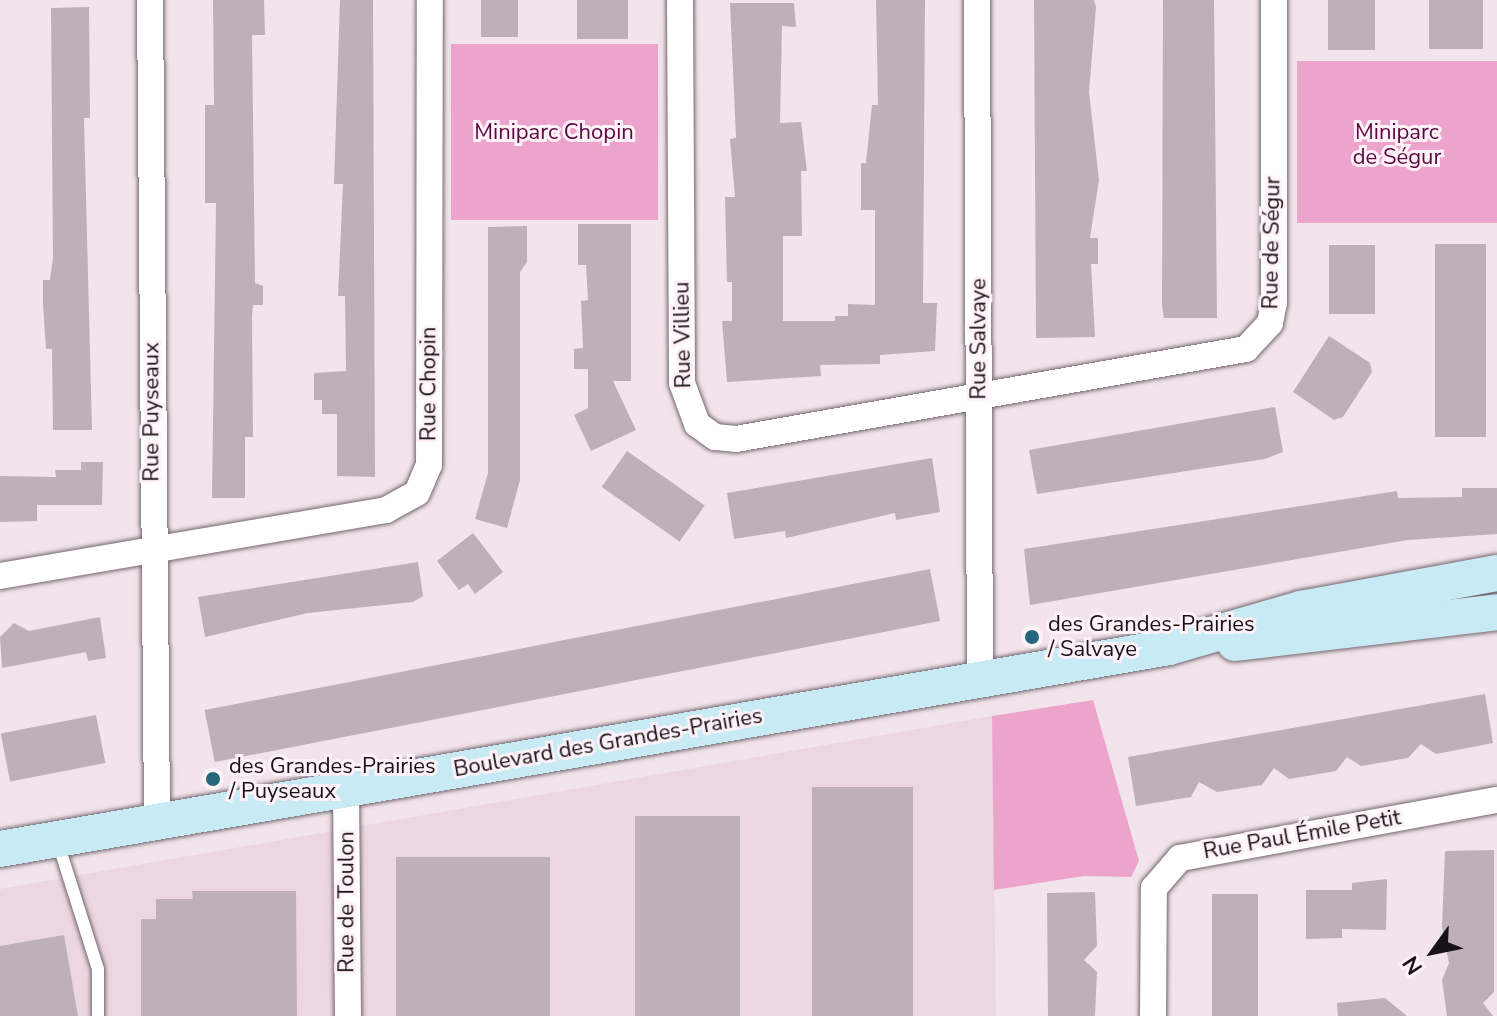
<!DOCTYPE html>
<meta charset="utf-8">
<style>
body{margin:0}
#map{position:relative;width:1497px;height:1016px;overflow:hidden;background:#f2e4eb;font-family:"Nunito Sans",sans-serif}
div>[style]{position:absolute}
.built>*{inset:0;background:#ecd6e2}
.green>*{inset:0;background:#eca4cc;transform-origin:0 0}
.building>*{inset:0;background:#beb0b7;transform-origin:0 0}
.roads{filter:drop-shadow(0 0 2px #73666d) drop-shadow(0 0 2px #73666d)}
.service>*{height:12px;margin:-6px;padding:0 6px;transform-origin:6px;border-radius:6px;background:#fff}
.minor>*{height:26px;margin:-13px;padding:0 13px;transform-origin:13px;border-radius:13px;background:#fff}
.secondary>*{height:36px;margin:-18px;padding:0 18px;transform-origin:18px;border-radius:18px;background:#c7eaf5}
.dots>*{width:22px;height:22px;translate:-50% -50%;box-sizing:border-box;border:4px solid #fef2f8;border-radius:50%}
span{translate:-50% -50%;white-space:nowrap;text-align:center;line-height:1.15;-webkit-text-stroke:6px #fef2f8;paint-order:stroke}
.park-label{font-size:22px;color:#5d0842}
.street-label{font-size:22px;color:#171215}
.poi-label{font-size:22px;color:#171215}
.left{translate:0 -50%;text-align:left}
.north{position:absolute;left:1393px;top:912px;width:80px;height:80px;-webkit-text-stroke:6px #fef2f8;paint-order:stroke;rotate:237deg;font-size:22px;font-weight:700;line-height:32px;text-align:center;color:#171215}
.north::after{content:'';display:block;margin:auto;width:28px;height:36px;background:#171215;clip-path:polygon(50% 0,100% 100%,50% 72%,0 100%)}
</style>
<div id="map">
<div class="built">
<i style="clip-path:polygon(992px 716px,996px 1016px,0 1016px,0 889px)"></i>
</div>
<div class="green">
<i style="left:658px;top:44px;width:176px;height:207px;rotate:90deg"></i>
<i style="left:1497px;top:61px;width:162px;height:200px;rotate:90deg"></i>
<i style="clip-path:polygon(1093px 700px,1139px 861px,1131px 877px,1084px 876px,994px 890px,992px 716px)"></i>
</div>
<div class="building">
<i style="clip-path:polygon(213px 0,264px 0,265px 35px,252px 35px,255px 283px,263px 286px,263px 305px,253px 305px,252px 317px,253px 437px,245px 437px,245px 498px,212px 498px,216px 203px,205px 203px,205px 105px,214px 105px)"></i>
<i style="clip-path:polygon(340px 0,373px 0,375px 477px,337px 476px,337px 414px,322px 414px,322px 400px,314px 400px,314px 373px,346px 371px,345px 296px,338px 296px,343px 184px,334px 184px)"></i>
<i style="left:481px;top:0;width:37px;height:37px"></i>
<i style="left:577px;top:0;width:51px;height:39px"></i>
<i style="clip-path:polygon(876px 0,925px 0,923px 303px,937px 303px,935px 351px,880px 355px,880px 364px,820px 365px,821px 376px,727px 382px,722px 321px,732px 321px,732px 282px,727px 282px,725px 197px,735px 197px,730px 139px,736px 138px,730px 3px,794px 3px,796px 27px,782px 26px,780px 123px,801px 122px,807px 171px,801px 171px,802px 236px,783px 236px,783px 321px,835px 321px,835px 316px,848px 316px,848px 304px,875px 305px,875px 210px,861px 210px,861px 163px,866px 163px,872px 105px,878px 105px)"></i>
<i style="clip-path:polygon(1034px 0,1094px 0,1096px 7px,1089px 92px,1099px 180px,1090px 238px,1098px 238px,1098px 264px,1091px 264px,1095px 337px,1036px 338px)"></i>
<i style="clip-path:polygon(1163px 0,1214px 0,1217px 318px,1164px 318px,1162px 306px)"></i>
<i style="left:1328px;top:0;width:47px;height:50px"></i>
<i style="left:1429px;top:0;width:54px;height:49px"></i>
<i style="clip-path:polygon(89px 7px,90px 118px,84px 118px,92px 430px,53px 430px,52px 349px,46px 349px,43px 305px,43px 280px,50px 280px,53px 258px,51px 8px)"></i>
<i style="clip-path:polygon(578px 224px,631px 224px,631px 381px,613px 381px,636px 430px,591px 451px,574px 415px,588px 408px,588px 369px,574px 369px,574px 349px,583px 348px,581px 301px,588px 300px,586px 265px,578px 265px)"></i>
<i style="clip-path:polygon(527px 226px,527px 262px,520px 272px,520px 480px,507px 528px,475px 519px,488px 473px,488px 227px)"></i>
<i style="left:1486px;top:244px;width:193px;height:51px;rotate:90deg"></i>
<i style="left:1329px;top:245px;width:46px;height:69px"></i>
<i style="clip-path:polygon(1329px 336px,1370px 363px,1372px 372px,1343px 417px,1334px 420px,1293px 392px)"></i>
<i style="clip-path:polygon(1275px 407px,1283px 452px,1265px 459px,1037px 494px,1029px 450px)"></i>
<i style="left:627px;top:451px;width:95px;height:44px;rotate:35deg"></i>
<i style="clip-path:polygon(932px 458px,940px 512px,896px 520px,895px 513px,786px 538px,785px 531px,734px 539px,727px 493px)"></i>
<i style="clip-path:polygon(81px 462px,103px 462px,102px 505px,37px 505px,37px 521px,0 522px,0 476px,56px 477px,55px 470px,81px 470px)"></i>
<i style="clip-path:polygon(1462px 488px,1497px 488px,1497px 534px,1408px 540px,1030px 605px,1024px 549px,1397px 491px,1398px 498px,1462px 497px)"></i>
<i style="clip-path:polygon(473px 533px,503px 572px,475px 594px,468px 584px,459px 590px,437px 561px)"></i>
<i style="clip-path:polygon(418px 562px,423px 596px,413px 602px,308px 613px,205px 637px,198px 597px)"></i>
<i style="left:930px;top:569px;width:53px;height:739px;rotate:79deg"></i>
<i style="clip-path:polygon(100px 617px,106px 658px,88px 661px,86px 652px,2px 668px,0 637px,14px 623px,29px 631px)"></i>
<i style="clip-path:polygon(1485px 694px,1493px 743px,1436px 754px,1421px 744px,1408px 758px,1361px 766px,1347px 757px,1336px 771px,1289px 779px,1274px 768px,1262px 785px,1217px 792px,1199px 782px,1191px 797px,1136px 806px,1128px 757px)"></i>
<i style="left:96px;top:715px;width:49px;height:97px;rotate:79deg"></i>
<i style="left:812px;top:787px;width:101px;height:229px"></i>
<i style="left:635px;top:816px;width:105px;height:200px"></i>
<i style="clip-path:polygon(1494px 850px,1494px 992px,1483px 1003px,1493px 1016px,1447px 1016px,1442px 980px,1449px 963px,1442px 927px,1445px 851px)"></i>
<i style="left:396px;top:857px;width:154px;height:159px"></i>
<i style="clip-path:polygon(1387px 879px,1386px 930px,1342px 929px,1342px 938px,1306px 939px,1306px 890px,1352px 890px,1352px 883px)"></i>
<i style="clip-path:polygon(192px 891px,296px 891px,297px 1016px,141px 1016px,141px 919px,156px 919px,156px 899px,193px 899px)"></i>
<i style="clip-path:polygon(1095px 892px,1097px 946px,1084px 960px,1097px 972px,1095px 1016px,1048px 1016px,1047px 893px)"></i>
<i style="left:1212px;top:894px;width:46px;height:122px"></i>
<i style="clip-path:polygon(64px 935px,78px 1016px,0 1016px,0 946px)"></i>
<i style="clip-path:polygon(1385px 998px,1407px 1016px,1338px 1016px,1337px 1003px)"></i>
</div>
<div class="roads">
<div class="service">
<i style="left:58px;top:843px;width:132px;rotate:72.4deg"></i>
<i style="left:98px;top:969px;width:47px;rotate:90deg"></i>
</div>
<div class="minor">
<i style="left:150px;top:0;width:823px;rotate:89.51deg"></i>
<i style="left:680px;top:0;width:383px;rotate:89.7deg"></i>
<i style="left:682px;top:383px;width:44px;rotate:69.9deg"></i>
<i style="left:697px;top:424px;width:22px;rotate:36deg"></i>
<i style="left:715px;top:437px;width:21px;rotate:5deg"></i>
<i style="left:736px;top:439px;width:518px;rotate:-10.01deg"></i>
<i style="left:1246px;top:349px;width:35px;rotate:-47deg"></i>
<i style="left:1270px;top:323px;width:20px;rotate:-79deg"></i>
<i style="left:1274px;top:303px;width:303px;rotate:-90deg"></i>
<i style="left:977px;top:0;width:679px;rotate:89.75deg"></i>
<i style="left:0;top:576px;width:392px;rotate:-9.7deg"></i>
<i style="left:386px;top:510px;width:35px;rotate:-29deg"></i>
<i style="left:417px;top:493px;width:30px;rotate:-67deg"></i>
<i style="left:429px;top:465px;width:465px;rotate:-89.9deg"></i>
<i style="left:346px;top:788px;width:228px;rotate:89.5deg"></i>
<i style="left:1153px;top:1016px;width:128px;rotate:-89.6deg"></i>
<i style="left:1154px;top:888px;width:40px;rotate:-49deg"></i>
<i style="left:1180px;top:858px;width:322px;rotate:-10.4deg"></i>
</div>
<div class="secondary">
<i style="left:1235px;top:643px;width:264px;rotate:-6.7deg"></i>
<i style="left:0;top:849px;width:1186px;rotate:-9.8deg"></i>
<i style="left:1169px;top:647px;width:137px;rotate:-16.1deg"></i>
<i style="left:1301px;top:609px;width:199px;rotate:-10.4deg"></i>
</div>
</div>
<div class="dots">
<i style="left:1032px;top:637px;background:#25667a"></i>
<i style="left:213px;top:779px;background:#25667a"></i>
</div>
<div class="park-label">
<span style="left:1397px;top:145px">Miniparc<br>de Ségur</span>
<span style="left:554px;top:133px">Miniparc Chopin</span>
</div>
<div class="street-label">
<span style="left:1272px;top:243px;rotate:-89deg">Rue de Ségur</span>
<span style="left:683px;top:335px;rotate:-91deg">Rue Villieu</span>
<span style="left:979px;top:339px;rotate:-90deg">Rue Salvaye</span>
<span style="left:429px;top:384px;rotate:-90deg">Rue Chopin</span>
<span style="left:152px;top:412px;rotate:-90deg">Rue Puyseaux</span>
<span style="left:608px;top:743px;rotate:-10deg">Boulevard des Grandes-Prairies</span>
<span style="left:1302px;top:835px;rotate:-10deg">Rue Paul Émile Petit</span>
<span style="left:347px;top:902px;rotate:-90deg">Rue de Toulon</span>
</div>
<div class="poi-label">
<span class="left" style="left:1048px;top:637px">des Grandes-Prairies<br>/ Salvaye</span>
<span class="left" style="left:229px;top:779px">des Grandes-Prairies<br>/ Puyseaux</span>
</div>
<div class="north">N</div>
</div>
